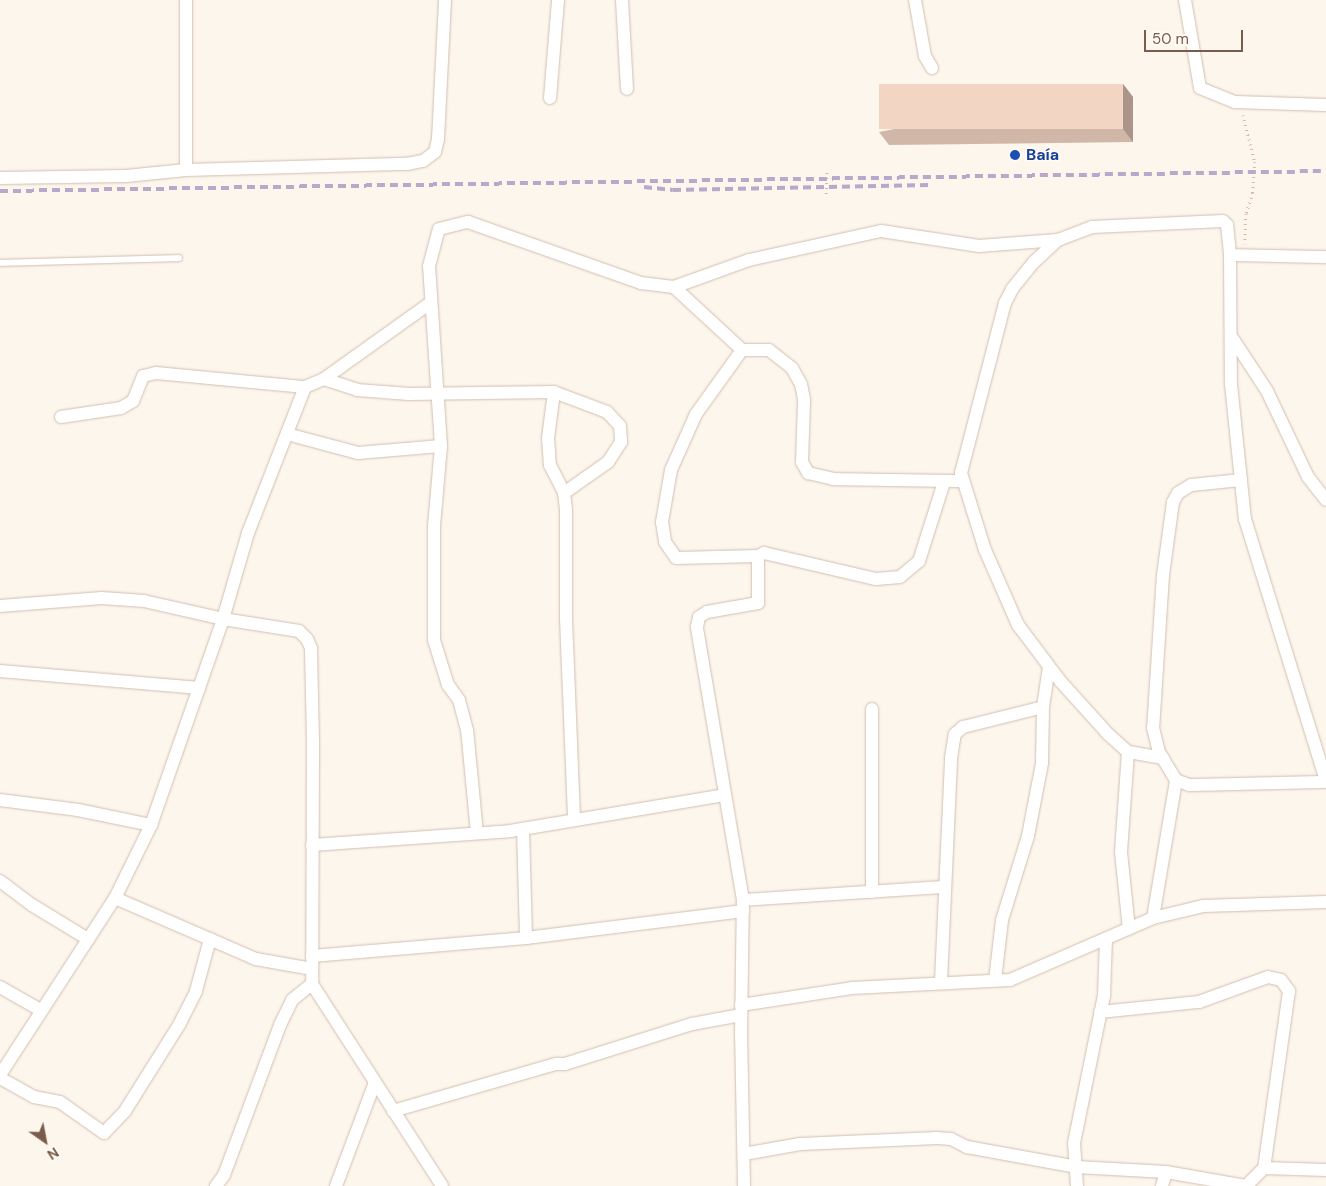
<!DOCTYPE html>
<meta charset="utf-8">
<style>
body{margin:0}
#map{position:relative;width:1326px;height:1186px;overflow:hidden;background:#fdf6ec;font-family:"DM Sans",sans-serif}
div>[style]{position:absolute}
.path>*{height:2.5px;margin-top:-1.25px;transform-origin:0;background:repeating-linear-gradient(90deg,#d9b8a5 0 1px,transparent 0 5px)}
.roads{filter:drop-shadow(0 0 1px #d1beb0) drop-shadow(0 0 1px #d1beb0)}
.lane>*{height:6px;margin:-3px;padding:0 3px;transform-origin:3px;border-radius:3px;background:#fff}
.street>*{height:12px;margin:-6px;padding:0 6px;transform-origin:6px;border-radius:6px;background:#fff}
.rail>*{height:4px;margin-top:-2px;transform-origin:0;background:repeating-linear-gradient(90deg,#b9a8c9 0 8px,transparent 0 13px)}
.wall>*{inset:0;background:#d1b7a8}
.shaded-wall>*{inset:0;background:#aa9588}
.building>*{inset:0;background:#f3d5c3;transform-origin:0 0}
.dots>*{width:14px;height:14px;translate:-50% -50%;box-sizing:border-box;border:2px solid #fffaf3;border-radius:50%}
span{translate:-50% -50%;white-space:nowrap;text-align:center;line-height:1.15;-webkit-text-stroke:4px #fffaf3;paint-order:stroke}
.transit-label{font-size:16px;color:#164399;font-weight:700}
.left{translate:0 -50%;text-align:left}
.north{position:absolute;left:20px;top:1116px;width:50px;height:50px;-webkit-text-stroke:4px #fffaf3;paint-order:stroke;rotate:147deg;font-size:14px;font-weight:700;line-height:20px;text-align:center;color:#7a5c4d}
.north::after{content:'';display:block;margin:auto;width:18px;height:22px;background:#7a5c4d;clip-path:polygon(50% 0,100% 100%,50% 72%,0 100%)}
.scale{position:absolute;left:1144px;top:30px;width:99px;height:22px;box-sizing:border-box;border:2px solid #7a5c4d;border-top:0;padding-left:6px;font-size:15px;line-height:18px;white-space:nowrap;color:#7a5c4d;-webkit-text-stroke:4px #fffaf3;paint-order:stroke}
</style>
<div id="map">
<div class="path">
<i style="left:1243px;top:115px;width:49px;rotate:75.7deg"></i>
<i style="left:1255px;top:162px;width:31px;rotate:94deg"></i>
<i style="left:1253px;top:193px;width:22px;rotate:108deg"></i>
<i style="left:1246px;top:214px;width:30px;rotate:92deg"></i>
<i style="left:826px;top:194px;width:23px;rotate:-88deg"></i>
</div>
<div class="roads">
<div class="lane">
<i style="left:0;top:263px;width:179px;rotate:-1.6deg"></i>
</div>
<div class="street">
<i style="left:622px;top:0;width:89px;rotate:86.8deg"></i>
<i style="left:915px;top:0;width:57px;rotate:79.9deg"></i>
<i style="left:925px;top:56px;width:14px;rotate:60deg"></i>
<i style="left:1185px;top:0;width:89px;rotate:80.3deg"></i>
<i style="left:1200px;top:88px;width:38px;rotate:22deg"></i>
<i style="left:1235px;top:102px;width:91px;rotate:1.9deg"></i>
<i style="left:550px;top:98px;width:98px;rotate:-85.3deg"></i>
<i style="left:186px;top:170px;width:170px;rotate:-90deg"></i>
<i style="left:0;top:178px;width:126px;rotate:-0.9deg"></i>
<i style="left:126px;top:176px;width:60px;rotate:-5.7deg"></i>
<i style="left:186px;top:170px;width:221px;rotate:-1.6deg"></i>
<i style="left:407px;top:164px;width:16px;rotate:-11deg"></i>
<i style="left:423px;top:161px;width:15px;rotate:-37deg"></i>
<i style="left:435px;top:152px;width:13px;rotate:-77deg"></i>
<i style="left:438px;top:139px;width:139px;rotate:-87.1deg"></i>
<i style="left:1230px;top:255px;width:96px;rotate:1.2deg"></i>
<i style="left:674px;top:287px;width:93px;rotate:42.8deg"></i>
<i style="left:742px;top:350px;width:27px"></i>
<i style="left:769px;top:350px;width:29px;rotate:38deg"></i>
<i style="left:792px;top:368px;width:18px;rotate:61deg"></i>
<i style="left:801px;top:384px;width:16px;rotate:79deg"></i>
<i style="left:804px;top:400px;width:62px;rotate:91.8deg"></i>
<i style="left:802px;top:462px;width:13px;rotate:61deg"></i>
<i style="left:808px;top:473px;width:26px;rotate:13deg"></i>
<i style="left:833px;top:479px;width:130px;rotate:0.9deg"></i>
<i style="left:1233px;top:339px;width:62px;rotate:56.8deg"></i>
<i style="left:1267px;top:391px;width:95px;rotate:64.5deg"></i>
<i style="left:1308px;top:477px;width:29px;rotate:52deg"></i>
<i style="left:742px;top:350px;width:79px;rotate:125.7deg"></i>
<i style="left:696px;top:414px;width:61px;rotate:114.1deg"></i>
<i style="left:671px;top:470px;width:53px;rotate:99.8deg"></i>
<i style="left:662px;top:522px;width:20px;rotate:81deg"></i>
<i style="left:665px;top:542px;width:19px;rotate:55deg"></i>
<i style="left:676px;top:558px;width:82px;rotate:-1.4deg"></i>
<i style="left:758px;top:556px;width:7px;rotate:-27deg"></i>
<i style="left:764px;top:553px;width:115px;rotate:13.1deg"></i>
<i style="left:876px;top:579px;width:24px;rotate:-5deg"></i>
<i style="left:900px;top:577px;width:25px;rotate:-40deg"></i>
<i style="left:919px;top:561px;width:83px;rotate:-72.4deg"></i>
<i style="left:324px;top:379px;width:35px;rotate:18deg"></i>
<i style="left:357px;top:390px;width:52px;rotate:4.4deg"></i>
<i style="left:409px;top:394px;width:145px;rotate:-0.8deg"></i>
<i style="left:554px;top:392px;width:57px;rotate:20.7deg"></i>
<i style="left:607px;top:412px;width:19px;rotate:47deg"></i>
<i style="left:620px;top:426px;width:16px;rotate:86deg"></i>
<i style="left:621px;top:442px;width:24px;rotate:123deg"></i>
<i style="left:608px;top:462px;width:54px;rotate:144.8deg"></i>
<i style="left:554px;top:392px;width:46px;rotate:97.4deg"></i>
<i style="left:548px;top:438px;width:27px;rotate:86deg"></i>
<i style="left:550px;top:465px;width:31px;rotate:63deg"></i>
<i style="left:564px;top:493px;width:17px;rotate:83deg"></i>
<i style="left:566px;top:510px;width:108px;rotate:90deg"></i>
<i style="left:566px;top:618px;width:202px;rotate:87.7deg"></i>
<i style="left:61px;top:417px;width:61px;rotate:-8.5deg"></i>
<i style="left:121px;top:408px;width:14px;rotate:-30deg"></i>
<i style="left:133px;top:401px;width:27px;rotate:-68deg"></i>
<i style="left:143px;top:376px;width:13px;rotate:-13deg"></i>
<i style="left:156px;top:373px;width:150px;rotate:5.4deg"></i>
<i style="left:287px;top:434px;width:73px;rotate:15deg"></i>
<i style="left:358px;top:453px;width:83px;rotate:-4.8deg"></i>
<i style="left:1241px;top:480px;width:50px;rotate:174.3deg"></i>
<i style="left:1191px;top:485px;width:15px;rotate:148deg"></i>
<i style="left:1178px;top:493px;width:10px;rotate:119deg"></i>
<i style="left:1173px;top:502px;width:74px;rotate:97.8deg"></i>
<i style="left:1163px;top:575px;width:153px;rotate:93.7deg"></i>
<i style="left:1153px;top:728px;width:25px;rotate:76deg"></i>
<i style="left:1159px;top:752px;width:33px;rotate:59deg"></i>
<i style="left:1176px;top:780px;width:14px;rotate:21deg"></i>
<i style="left:1189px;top:785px;width:137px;rotate:-1.3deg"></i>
<i style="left:0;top:606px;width:102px;rotate:-4.5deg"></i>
<i style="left:102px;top:598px;width:42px;rotate:4.1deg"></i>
<i style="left:144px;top:601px;width:81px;rotate:12.8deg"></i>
<i style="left:223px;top:619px;width:77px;rotate:9deg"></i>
<i style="left:299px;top:631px;width:11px;rotate:45deg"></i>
<i style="left:307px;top:639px;width:10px;rotate:66deg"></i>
<i style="left:311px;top:648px;width:97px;rotate:88.8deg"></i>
<i style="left:313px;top:745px;width:239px;rotate:90.2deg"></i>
<i style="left:312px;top:984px;width:240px;rotate:57.2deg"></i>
<i style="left:0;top:671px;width:200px;rotate:4.9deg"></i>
<i style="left:1128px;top:752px;width:100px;rotate:94deg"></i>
<i style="left:1121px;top:852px;width:77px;rotate:84.1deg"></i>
<i style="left:1163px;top:758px;width:36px;rotate:-170deg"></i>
<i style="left:1128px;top:752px;width:27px;rotate:-138deg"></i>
<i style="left:1108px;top:734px;width:70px;rotate:-132.1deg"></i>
<i style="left:1061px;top:682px;width:71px;rotate:-127deg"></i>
<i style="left:1018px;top:625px;width:82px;rotate:-113.7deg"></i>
<i style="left:985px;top:550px;width:81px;rotate:-107.3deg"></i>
<i style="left:961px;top:473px;width:176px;rotate:-75.5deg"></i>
<i style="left:1005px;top:303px;width:16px;rotate:-63deg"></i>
<i style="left:1012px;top:289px;width:35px;rotate:-51deg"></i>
<i style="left:1034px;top:262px;width:33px;rotate:-43deg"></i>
<i style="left:1058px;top:240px;width:36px;rotate:-21deg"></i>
<i style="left:1092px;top:227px;width:131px;rotate:-2.6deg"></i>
<i style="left:1223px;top:221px;width:6px;rotate:45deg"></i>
<i style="left:1227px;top:225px;width:30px;rotate:84deg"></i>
<i style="left:1230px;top:255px;width:129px;rotate:89.6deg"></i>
<i style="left:1231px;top:384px;width:136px;rotate:84.1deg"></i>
<i style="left:1245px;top:519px;width:273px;rotate:72.8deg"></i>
<i style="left:0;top:800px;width:79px;rotate:7.3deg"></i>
<i style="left:78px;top:810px;width:75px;rotate:11.6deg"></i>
<i style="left:523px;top:829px;width:109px;rotate:88.4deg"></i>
<i style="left:477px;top:833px;width:103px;rotate:-95.5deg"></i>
<i style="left:467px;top:730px;width:31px;rotate:-105deg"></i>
<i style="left:459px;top:700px;width:19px;rotate:-126deg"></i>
<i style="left:448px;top:685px;width:47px;rotate:-107.3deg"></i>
<i style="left:434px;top:640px;width:114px;rotate:-90deg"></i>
<i style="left:434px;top:526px;width:80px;rotate:-85deg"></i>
<i style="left:441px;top:446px;width:180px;rotate:-93.8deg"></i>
<i style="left:429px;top:266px;width:38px;rotate:-75deg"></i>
<i style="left:439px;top:229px;width:30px;rotate:-14deg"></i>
<i style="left:468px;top:222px;width:183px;rotate:19.4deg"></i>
<i style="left:641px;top:283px;width:33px;rotate:7deg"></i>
<i style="left:674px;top:287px;width:80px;rotate:-19.8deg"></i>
<i style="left:749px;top:260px;width:135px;rotate:-12.4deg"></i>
<i style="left:881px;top:231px;width:99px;rotate:8.7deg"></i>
<i style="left:979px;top:246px;width:79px;rotate:-4.3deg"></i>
<i style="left:312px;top:845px;width:198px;rotate:-4deg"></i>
<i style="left:510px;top:831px;width:217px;rotate:-9.5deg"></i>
<i style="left:0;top:881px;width:40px;rotate:37deg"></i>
<i style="left:32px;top:905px;width:66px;rotate:31.3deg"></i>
<i style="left:872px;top:892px;width:183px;rotate:-90deg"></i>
<i style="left:115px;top:898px;width:154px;rotate:23.4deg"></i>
<i style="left:256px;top:959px;width:57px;rotate:10.1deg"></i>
<i style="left:743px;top:900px;width:202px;rotate:-3.7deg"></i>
<i style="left:1153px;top:918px;width:140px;rotate:-80.5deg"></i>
<i style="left:312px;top:956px;width:215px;rotate:-4.8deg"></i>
<i style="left:526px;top:938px;width:219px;rotate:-7.1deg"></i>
<i style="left:995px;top:980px;width:60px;rotate:-83.3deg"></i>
<i style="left:1002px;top:920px;width:88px;rotate:-72.8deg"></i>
<i style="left:1028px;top:836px;width:74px;rotate:-79.1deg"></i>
<i style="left:1042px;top:763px;width:56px;rotate:-89deg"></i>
<i style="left:1043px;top:707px;width:40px;rotate:-81.5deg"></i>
<i style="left:941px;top:981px;width:223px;rotate:-87.4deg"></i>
<i style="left:951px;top:758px;width:24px;rotate:-81deg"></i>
<i style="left:955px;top:734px;width:11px;rotate:-41deg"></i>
<i style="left:963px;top:727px;width:82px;rotate:-14deg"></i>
<i style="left:0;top:987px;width:48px;rotate:29.7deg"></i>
<i style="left:741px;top:1005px;width:112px;rotate:-8.7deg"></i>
<i style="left:852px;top:988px;width:158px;rotate:-2.9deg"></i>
<i style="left:1010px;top:980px;width:156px;rotate:-23.4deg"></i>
<i style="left:1153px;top:918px;width:51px;rotate:-13.5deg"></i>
<i style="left:1203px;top:906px;width:123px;rotate:-1.9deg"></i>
<i style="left:1100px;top:1012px;width:100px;rotate:-5.8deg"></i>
<i style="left:1199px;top:1002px;width:73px;rotate:-19.9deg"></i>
<i style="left:1268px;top:977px;width:13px;rotate:13deg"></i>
<i style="left:1281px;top:980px;width:14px;rotate:54deg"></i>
<i style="left:1289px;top:991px;width:179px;rotate:98deg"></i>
<i style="left:0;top:1075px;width:211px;rotate:-57deg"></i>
<i style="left:115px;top:898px;width:81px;rotate:-63.7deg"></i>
<i style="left:151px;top:825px;width:218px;rotate:-70.7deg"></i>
<i style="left:223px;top:619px;width:90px;rotate:-73.8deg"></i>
<i style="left:248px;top:533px;width:157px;rotate:-68.7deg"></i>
<i style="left:305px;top:387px;width:21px;rotate:-23deg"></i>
<i style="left:324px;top:379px;width:130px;rotate:-35.6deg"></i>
<i style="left:0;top:1078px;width:39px;rotate:29deg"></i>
<i style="left:34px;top:1097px;width:26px;rotate:11deg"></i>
<i style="left:60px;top:1102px;width:54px;rotate:35.2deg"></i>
<i style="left:104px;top:1133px;width:30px;rotate:-46deg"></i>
<i style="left:125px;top:1111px;width:102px;rotate:-57.9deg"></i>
<i style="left:179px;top:1025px;width:38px;rotate:-63deg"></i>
<i style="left:196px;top:991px;width:54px;rotate:-74.9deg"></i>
<i style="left:393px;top:1111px;width:170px;rotate:-16.1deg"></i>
<i style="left:556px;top:1064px;width:9px"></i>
<i style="left:565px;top:1064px;width:133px;rotate:-17.5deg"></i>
<i style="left:692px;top:1024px;width:50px;rotate:-10.4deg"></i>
<i style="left:744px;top:1154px;width:57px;rotate:-10.1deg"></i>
<i style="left:800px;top:1144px;width:137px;rotate:-2.5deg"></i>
<i style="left:937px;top:1138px;width:14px;rotate:4deg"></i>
<i style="left:951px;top:1139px;width:18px;rotate:27deg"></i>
<i style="left:967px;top:1147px;width:112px;rotate:10.3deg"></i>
<i style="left:1077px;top:1167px;width:89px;rotate:3.2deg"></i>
<i style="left:1166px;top:1172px;width:15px;rotate:106deg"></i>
<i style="left:1166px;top:1172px;width:81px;rotate:9.9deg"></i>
<i style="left:1247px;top:1185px;width:24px;rotate:-45deg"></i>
<i style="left:1264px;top:1168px;width:62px;rotate:1.8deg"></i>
<i style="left:216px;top:1186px;width:14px;rotate:-54deg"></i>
<i style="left:224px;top:1175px;width:160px;rotate:-69.5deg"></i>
<i style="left:280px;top:1025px;width:28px;rotate:-64deg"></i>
<i style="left:292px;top:1000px;width:26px;rotate:-39deg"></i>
<i style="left:336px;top:1186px;width:111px;rotate:-69.4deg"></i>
<i style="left:744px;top:1186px;width:150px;rotate:-91.1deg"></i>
<i style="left:741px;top:1036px;width:136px;rotate:-89.2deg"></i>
<i style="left:743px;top:900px;width:277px;rotate:-99.6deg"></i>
<i style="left:697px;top:627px;width:10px;rotate:-79deg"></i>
<i style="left:699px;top:617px;width:9px;rotate:-32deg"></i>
<i style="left:707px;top:612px;width:52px;rotate:-10deg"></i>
<i style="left:758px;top:603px;width:47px;rotate:-90deg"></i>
<i style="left:1077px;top:1186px;width:43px;rotate:-94deg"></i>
<i style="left:1074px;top:1143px;width:150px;rotate:-78.5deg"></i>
<i style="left:1104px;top:996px;width:57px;rotate:-88deg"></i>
</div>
</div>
<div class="rail">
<i style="left:644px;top:187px;width:29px;rotate:6deg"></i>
<i style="left:673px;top:190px;width:256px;rotate:-1.1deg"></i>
<i style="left:0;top:191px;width:1326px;rotate:-0.86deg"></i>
</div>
<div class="wall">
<i style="clip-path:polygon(1123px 84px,1133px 97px,1133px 142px,889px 145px,879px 132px)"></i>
</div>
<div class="shaded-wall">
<i style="clip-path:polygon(1123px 84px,1133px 97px,1133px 142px,1123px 129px)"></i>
</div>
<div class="building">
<i style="left:1123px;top:84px;width:45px;height:244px;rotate:90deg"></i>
</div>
<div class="dots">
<i style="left:1015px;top:155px;background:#1a4fb4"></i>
</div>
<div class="transit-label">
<span class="left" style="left:1026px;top:155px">Baía</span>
</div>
<div class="north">N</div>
<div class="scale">50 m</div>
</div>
